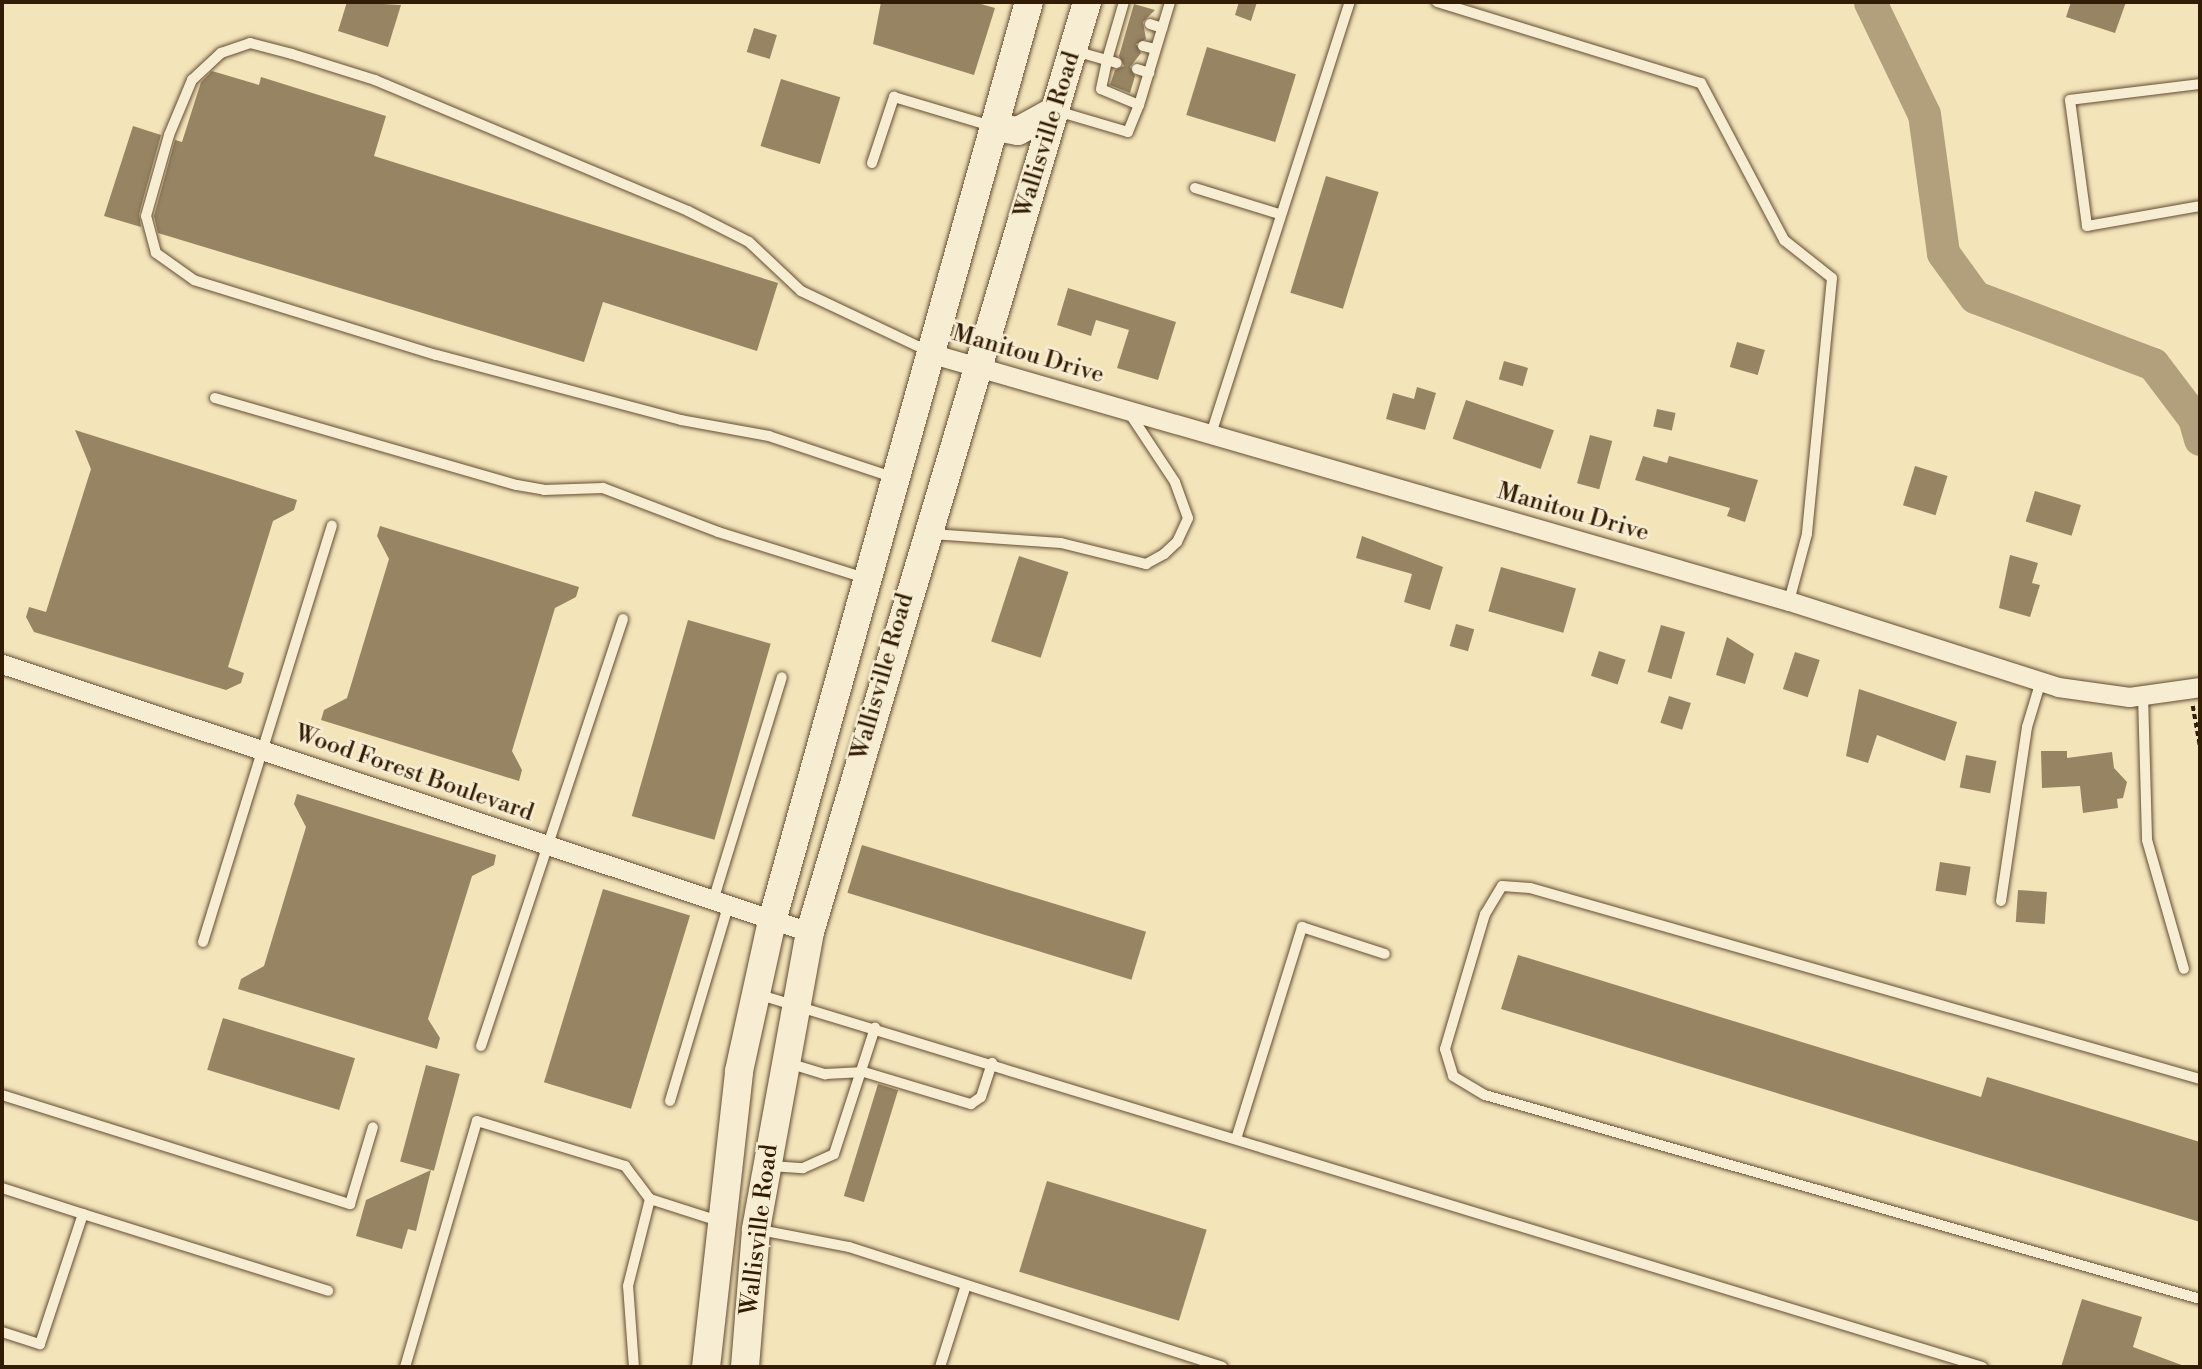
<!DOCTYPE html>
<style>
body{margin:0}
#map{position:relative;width:2202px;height:1369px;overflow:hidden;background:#f3e4ba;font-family:"Libre Bodoni",serif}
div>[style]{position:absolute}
.river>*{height:33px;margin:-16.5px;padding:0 16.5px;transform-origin:16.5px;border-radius:16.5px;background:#b2a07c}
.building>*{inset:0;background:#978463;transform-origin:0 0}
.path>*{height:3.5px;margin-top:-1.75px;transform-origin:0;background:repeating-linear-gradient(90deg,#331c04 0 5px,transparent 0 8.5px)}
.roads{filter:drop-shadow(0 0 2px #634e32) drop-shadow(0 0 2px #634e32)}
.service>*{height:10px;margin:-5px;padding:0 5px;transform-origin:5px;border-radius:5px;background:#f7edd2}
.minor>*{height:19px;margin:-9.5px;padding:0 9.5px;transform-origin:9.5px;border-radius:9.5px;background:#f7edd2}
.secondary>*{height:28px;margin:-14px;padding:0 14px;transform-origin:14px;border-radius:14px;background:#f7edd2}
span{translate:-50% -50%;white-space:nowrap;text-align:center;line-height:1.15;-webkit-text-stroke:5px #f7edd2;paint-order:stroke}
.street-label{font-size:24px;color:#331c04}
.frame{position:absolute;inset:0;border:4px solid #331c04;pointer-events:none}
</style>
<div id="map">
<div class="river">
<i style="left:1870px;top:2px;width:124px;rotate:64.3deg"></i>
<i style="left:1924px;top:114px;width:140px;rotate:82.2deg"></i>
<i style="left:1943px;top:253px;width:54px;rotate:54deg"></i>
<i style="left:1975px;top:297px;width:190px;rotate:20.6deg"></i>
<i style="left:2153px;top:364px;width:68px;rotate:52.8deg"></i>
<i style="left:2194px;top:418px;width:22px;rotate:74deg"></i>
</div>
<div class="building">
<i style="clip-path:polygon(347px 2px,401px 5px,388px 47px,338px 31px)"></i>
<i style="clip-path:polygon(881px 2px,974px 2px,995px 8px,974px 75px,873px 44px)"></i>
<i style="clip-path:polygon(1239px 2px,1257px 2px,1251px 21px,1235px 15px)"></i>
<i style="clip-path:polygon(2071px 2px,2126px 2px,2115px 33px,2066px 17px)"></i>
<i style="clip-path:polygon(1134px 4px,1155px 10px,1143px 22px,1146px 39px,1136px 44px,1141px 53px,1130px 67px,1135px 76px,1130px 93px,1110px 85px,1115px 70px,1124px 66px,1119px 56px)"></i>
<i style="left:754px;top:28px;width:24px;height:25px;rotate:17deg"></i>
<i style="left:1207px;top:47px;width:93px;height:71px;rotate:17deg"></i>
<i style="clip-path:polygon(212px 71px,259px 85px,261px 77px,386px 116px,374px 156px,778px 283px,757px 351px,603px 302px,584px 362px,158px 233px,154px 216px,175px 140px,182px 142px,201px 82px)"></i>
<i style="left:781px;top:79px;width:62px;height:70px;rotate:17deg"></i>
<i style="clip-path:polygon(133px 126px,161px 135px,139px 214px,141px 227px,104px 216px)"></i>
<i style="left:1326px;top:176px;width:55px;height:122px;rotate:17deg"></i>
<i style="clip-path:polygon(1068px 288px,1176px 322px,1158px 380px,1117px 368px,1129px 330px,1096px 320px,1091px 336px,1057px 325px)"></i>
<i style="left:1737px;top:342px;width:29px;height:26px;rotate:16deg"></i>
<i style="left:1504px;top:361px;width:25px;height:19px;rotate:16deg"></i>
<i style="clip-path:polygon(1417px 387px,1436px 393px,1425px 430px,1386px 419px,1393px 393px,1414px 399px)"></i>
<i style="left:1466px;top:400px;width:93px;height:41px;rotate:19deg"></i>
<i style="left:1657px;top:409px;width:19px;height:18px;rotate:12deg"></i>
<i style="clip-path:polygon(75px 430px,297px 500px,294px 510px,273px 521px,228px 667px,244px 673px,241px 683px,226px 690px,34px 632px,26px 617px,29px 607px,46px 612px,91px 469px)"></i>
<i style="left:1590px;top:435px;width:23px;height:50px;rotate:15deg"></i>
<i style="clip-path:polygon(1643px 456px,1667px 463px,1669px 456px,1758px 480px,1745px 522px,1727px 516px,1730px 508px,1635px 480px)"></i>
<i style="left:1915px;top:466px;width:34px;height:41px;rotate:17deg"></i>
<i style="left:2035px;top:491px;width:48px;height:32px;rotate:17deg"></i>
<i style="clip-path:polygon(380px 526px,579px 587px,576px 597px,555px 608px,512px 751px,522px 770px,519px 781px,321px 720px,324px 710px,347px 698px,389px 559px,377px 536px)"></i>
<i style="clip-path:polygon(1362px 536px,1443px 567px,1430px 610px,1404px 602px,1412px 574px,1356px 558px)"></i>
<i style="clip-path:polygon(2010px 555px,2038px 563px,2032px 583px,2040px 585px,2030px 617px,1999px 608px)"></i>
<i style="left:1019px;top:556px;width:52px;height:90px;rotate:18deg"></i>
<i style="left:1501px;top:567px;width:78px;height:46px;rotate:16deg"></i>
<i style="left:688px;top:620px;width:86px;height:204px;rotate:16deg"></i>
<i style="left:1456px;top:624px;width:19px;height:23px;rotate:16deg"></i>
<i style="left:1661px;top:625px;width:25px;height:49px;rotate:16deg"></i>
<i style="clip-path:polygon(1727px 637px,1754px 654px,1745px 684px,1716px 675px)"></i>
<i style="left:1599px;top:651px;width:28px;height:26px;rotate:18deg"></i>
<i style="left:1795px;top:652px;width:26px;height:39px;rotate:18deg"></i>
<i style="clip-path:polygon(1859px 689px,1957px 722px,1945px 761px,1877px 735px,1868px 763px,1846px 756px)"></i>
<i style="left:1669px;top:696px;width:23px;height:28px;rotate:18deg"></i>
<i style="clip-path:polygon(2041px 751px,2067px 751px,2067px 758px,2112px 752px,2114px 768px,2127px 782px,2123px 798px,2117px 799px,2118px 808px,2083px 813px,2080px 786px,2042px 788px)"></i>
<i style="left:1966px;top:755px;width:31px;height:33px;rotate:11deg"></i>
<i style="clip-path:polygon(297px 794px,496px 855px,494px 865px,472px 876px,428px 1019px,440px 1038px,437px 1049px,238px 989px,241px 979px,264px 966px,306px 827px,294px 804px)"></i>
<i style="left:862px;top:845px;width:297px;height:50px;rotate:17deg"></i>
<i style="left:1940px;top:862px;width:31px;height:29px;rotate:9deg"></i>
<i style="left:603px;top:889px;width:91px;height:202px;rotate:17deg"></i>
<i style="left:2018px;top:890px;width:29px;height:32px;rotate:4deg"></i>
<i style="clip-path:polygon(1518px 955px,1981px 1097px,1987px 1077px,2200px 1142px,2200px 1222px,1501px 1009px)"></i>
<i style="left:223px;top:1018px;width:138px;height:54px;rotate:17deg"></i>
<i style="left:426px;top:1065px;width:35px;height:100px;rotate:15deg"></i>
<i style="left:878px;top:1084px;width:21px;height:117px;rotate:17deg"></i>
<i style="clip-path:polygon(431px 1170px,416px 1231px,408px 1229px,402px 1249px,356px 1236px,366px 1200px)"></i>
<i style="left:1047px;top:1181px;width:167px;height:95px;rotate:17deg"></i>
<i style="clip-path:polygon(2082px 1299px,2142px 1317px,2133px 1347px,2187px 1367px,2061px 1367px)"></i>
</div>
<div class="path">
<i style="left:2193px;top:706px;width:40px;rotate:80deg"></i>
</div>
<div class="roads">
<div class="service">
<i style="left:1437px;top:2px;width:276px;rotate:17.1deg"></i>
<i style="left:1701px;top:83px;width:178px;rotate:62.1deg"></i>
<i style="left:1784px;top:240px;width:61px;rotate:38.4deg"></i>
<i style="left:1832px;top:278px;width:257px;rotate:95.6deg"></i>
<i style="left:1807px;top:534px;width:69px;rotate:105deg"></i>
<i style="left:1150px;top:24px;width:13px;rotate:18deg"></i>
<i style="left:1143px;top:46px;width:12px;rotate:14deg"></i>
<i style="left:1075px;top:51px;width:33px;rotate:16deg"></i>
<i style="left:1107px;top:60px;width:60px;rotate:-73.7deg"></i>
<i style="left:1137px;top:69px;width:13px;rotate:18deg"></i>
<i style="left:2200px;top:84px;width:131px;rotate:173deg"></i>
<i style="left:2070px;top:100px;width:127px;rotate:82.3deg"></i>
<i style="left:2087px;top:226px;width:115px;rotate:-10deg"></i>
<i style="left:1139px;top:105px;width:108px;rotate:-73.2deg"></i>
<i style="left:1057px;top:111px;width:74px;rotate:16.5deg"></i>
<i style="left:1128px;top:132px;width:29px;rotate:-68deg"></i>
<i style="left:1139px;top:105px;width:41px;rotate:-157.2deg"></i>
<i style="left:1101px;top:89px;width:30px;rotate:-78deg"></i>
<i style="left:1107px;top:60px;width:10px;rotate:17deg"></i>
<i style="left:872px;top:163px;width:70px;rotate:-71.6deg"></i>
<i style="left:894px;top:97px;width:101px;rotate:16.6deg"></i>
<i style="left:1195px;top:188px;width:88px;rotate:17.2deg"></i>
<i style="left:215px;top:398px;width:314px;rotate:16.1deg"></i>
<i style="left:517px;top:485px;width:27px;rotate:10deg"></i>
<i style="left:544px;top:490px;width:59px;rotate:-1.9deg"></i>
<i style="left:603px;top:488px;width:123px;rotate:20.9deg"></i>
<i style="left:718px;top:532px;width:154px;rotate:17.4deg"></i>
<i style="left:1211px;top:434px;width:454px;rotate:-72.2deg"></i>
<i style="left:892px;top:477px;width:130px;rotate:-161.6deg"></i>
<i style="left:769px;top:436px;width:89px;rotate:-169.7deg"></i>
<i style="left:681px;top:420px;width:253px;rotate:-165.1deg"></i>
<i style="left:436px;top:355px;width:253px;rotate:-162.8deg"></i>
<i style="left:194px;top:280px;width:47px;rotate:-144.6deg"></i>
<i style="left:156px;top:253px;width:38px;rotate:-105deg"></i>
<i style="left:146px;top:216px;width:84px;rotate:-74.1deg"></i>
<i style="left:169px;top:135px;width:60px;rotate:-67.3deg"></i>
<i style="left:192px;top:80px;width:40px;rotate:-43deg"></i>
<i style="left:221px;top:53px;width:31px;rotate:-19deg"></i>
<i style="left:250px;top:43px;width:43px;rotate:14.7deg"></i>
<i style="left:292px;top:54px;width:87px;rotate:17.4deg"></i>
<i style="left:375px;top:80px;width:339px;rotate:22.7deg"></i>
<i style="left:688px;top:211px;width:68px;rotate:26.9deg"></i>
<i style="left:749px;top:242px;width:71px;rotate:43.3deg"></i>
<i style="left:801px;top:291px;width:143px;rotate:25.3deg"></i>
<i style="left:932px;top:534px;width:129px;rotate:4deg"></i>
<i style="left:1061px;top:543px;width:88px;rotate:13.9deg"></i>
<i style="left:1146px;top:564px;width:21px;rotate:-29deg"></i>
<i style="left:1164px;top:554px;width:18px;rotate:-43deg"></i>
<i style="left:1177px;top:542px;width:26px;rotate:-65deg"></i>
<i style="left:1188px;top:518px;width:38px;rotate:-110deg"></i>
<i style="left:1175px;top:482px;width:82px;rotate:-123.5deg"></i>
<i style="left:2143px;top:695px;width:145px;rotate:88.4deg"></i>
<i style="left:2147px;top:840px;width:134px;rotate:74deg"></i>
<i style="left:713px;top:901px;width:234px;rotate:-72.9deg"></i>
<i style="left:2001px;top:901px;width:176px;rotate:-81.5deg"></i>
<i style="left:2027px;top:727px;width:48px;rotate:-73.1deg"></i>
<i style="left:203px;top:942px;width:436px;rotate:-72.8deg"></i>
<i style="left:757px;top:994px;width:1281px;rotate:16.93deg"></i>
<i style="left:481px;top:1046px;width:450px;rotate:-71.6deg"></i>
<i style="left:788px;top:1063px;width:39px;rotate:17deg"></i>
<i style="left:825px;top:1074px;width:39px;rotate:-3deg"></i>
<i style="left:864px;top:1072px;width:112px;rotate:16.7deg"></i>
<i style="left:971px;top:1104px;width:12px;rotate:-35deg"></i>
<i style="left:981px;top:1097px;width:36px;rotate:-72deg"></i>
<i style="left:2200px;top:1079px;width:697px;rotate:-164.09deg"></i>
<i style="left:1530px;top:888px;width:28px;rotate:-176deg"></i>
<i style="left:1502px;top:886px;width:33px;rotate:121deg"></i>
<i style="left:1485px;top:914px;width:141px;rotate:106.5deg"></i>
<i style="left:1445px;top:1049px;width:28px;rotate:73deg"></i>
<i style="left:1453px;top:1076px;width:37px;rotate:31deg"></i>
<i style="left:1485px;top:1095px;width:744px;rotate:15.92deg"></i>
<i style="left:2px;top:1095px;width:365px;rotate:17.4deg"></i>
<i style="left:350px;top:1204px;width:80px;rotate:-73.4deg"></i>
<i style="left:670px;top:1101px;width:203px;rotate:-73.4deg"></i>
<i style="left:1237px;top:1136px;width:219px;rotate:-72.7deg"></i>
<i style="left:1302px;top:927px;width:87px;rotate:18deg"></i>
<i style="left:771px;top:1166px;width:32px;rotate:4deg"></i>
<i style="left:803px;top:1168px;width:34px;rotate:-24deg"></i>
<i style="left:834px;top:1154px;width:133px;rotate:-72deg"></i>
<i style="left:2px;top:1188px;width:85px;rotate:17.8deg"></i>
<i style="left:760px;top:1230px;width:91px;rotate:10.8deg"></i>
<i style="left:849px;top:1247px;width:392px;rotate:17.8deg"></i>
<i style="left:2px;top:1332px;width:40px;rotate:18deg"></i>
<i style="left:40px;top:1344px;width:137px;rotate:-71.7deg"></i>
<i style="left:83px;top:1214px;width:257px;rotate:17.4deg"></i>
<i style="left:405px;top:1367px;width:256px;rotate:-73.7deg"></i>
<i style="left:477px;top:1121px;width:155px;rotate:16.9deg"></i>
<i style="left:625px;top:1166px;width:41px;rotate:52.9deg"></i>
<i style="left:650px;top:1199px;width:72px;rotate:17.7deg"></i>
<i style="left:634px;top:1367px;width:81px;rotate:-94.2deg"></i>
<i style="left:628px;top:1286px;width:90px;rotate:-75.8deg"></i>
<i style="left:940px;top:1367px;width:83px;rotate:-72.4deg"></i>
</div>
<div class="minor">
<i style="left:933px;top:354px;width:891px;rotate:16.1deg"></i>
<i style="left:1789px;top:601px;width:282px;rotate:17.7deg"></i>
<i style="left:2058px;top:687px;width:72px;rotate:8deg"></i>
<i style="left:2129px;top:697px;width:72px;rotate:-8deg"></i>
<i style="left:2px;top:664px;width:851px;rotate:18.35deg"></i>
</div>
<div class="secondary">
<i style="left:995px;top:127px;width:23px;rotate:10deg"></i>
<i style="left:1018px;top:131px;width:43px;rotate:-28.9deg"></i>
<i style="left:706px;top:1367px;width:298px;rotate:-83.6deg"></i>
<i style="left:739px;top:1071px;width:154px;rotate:-77.6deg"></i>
<i style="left:772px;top:921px;width:954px;rotate:-74.38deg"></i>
<i style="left:745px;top:1367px;width:138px;rotate:-85.4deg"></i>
<i style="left:756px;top:1229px;width:302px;rotate:-79.7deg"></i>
<i style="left:810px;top:932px;width:970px;rotate:-73.41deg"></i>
</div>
</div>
<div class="street-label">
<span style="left:1048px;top:135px;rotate:-73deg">Wallisville Road</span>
<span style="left:1028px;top:355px;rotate:16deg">Manitou Drive</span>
<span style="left:1573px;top:513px;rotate:16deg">Manitou Drive</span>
<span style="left:883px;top:677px;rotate:-74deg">Wallisville Road</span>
<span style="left:414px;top:774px;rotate:19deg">Wood Forest Boulevard</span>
<span style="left:760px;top:1230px;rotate:-83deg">Wallisville Road</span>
</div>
<div class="frame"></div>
</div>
